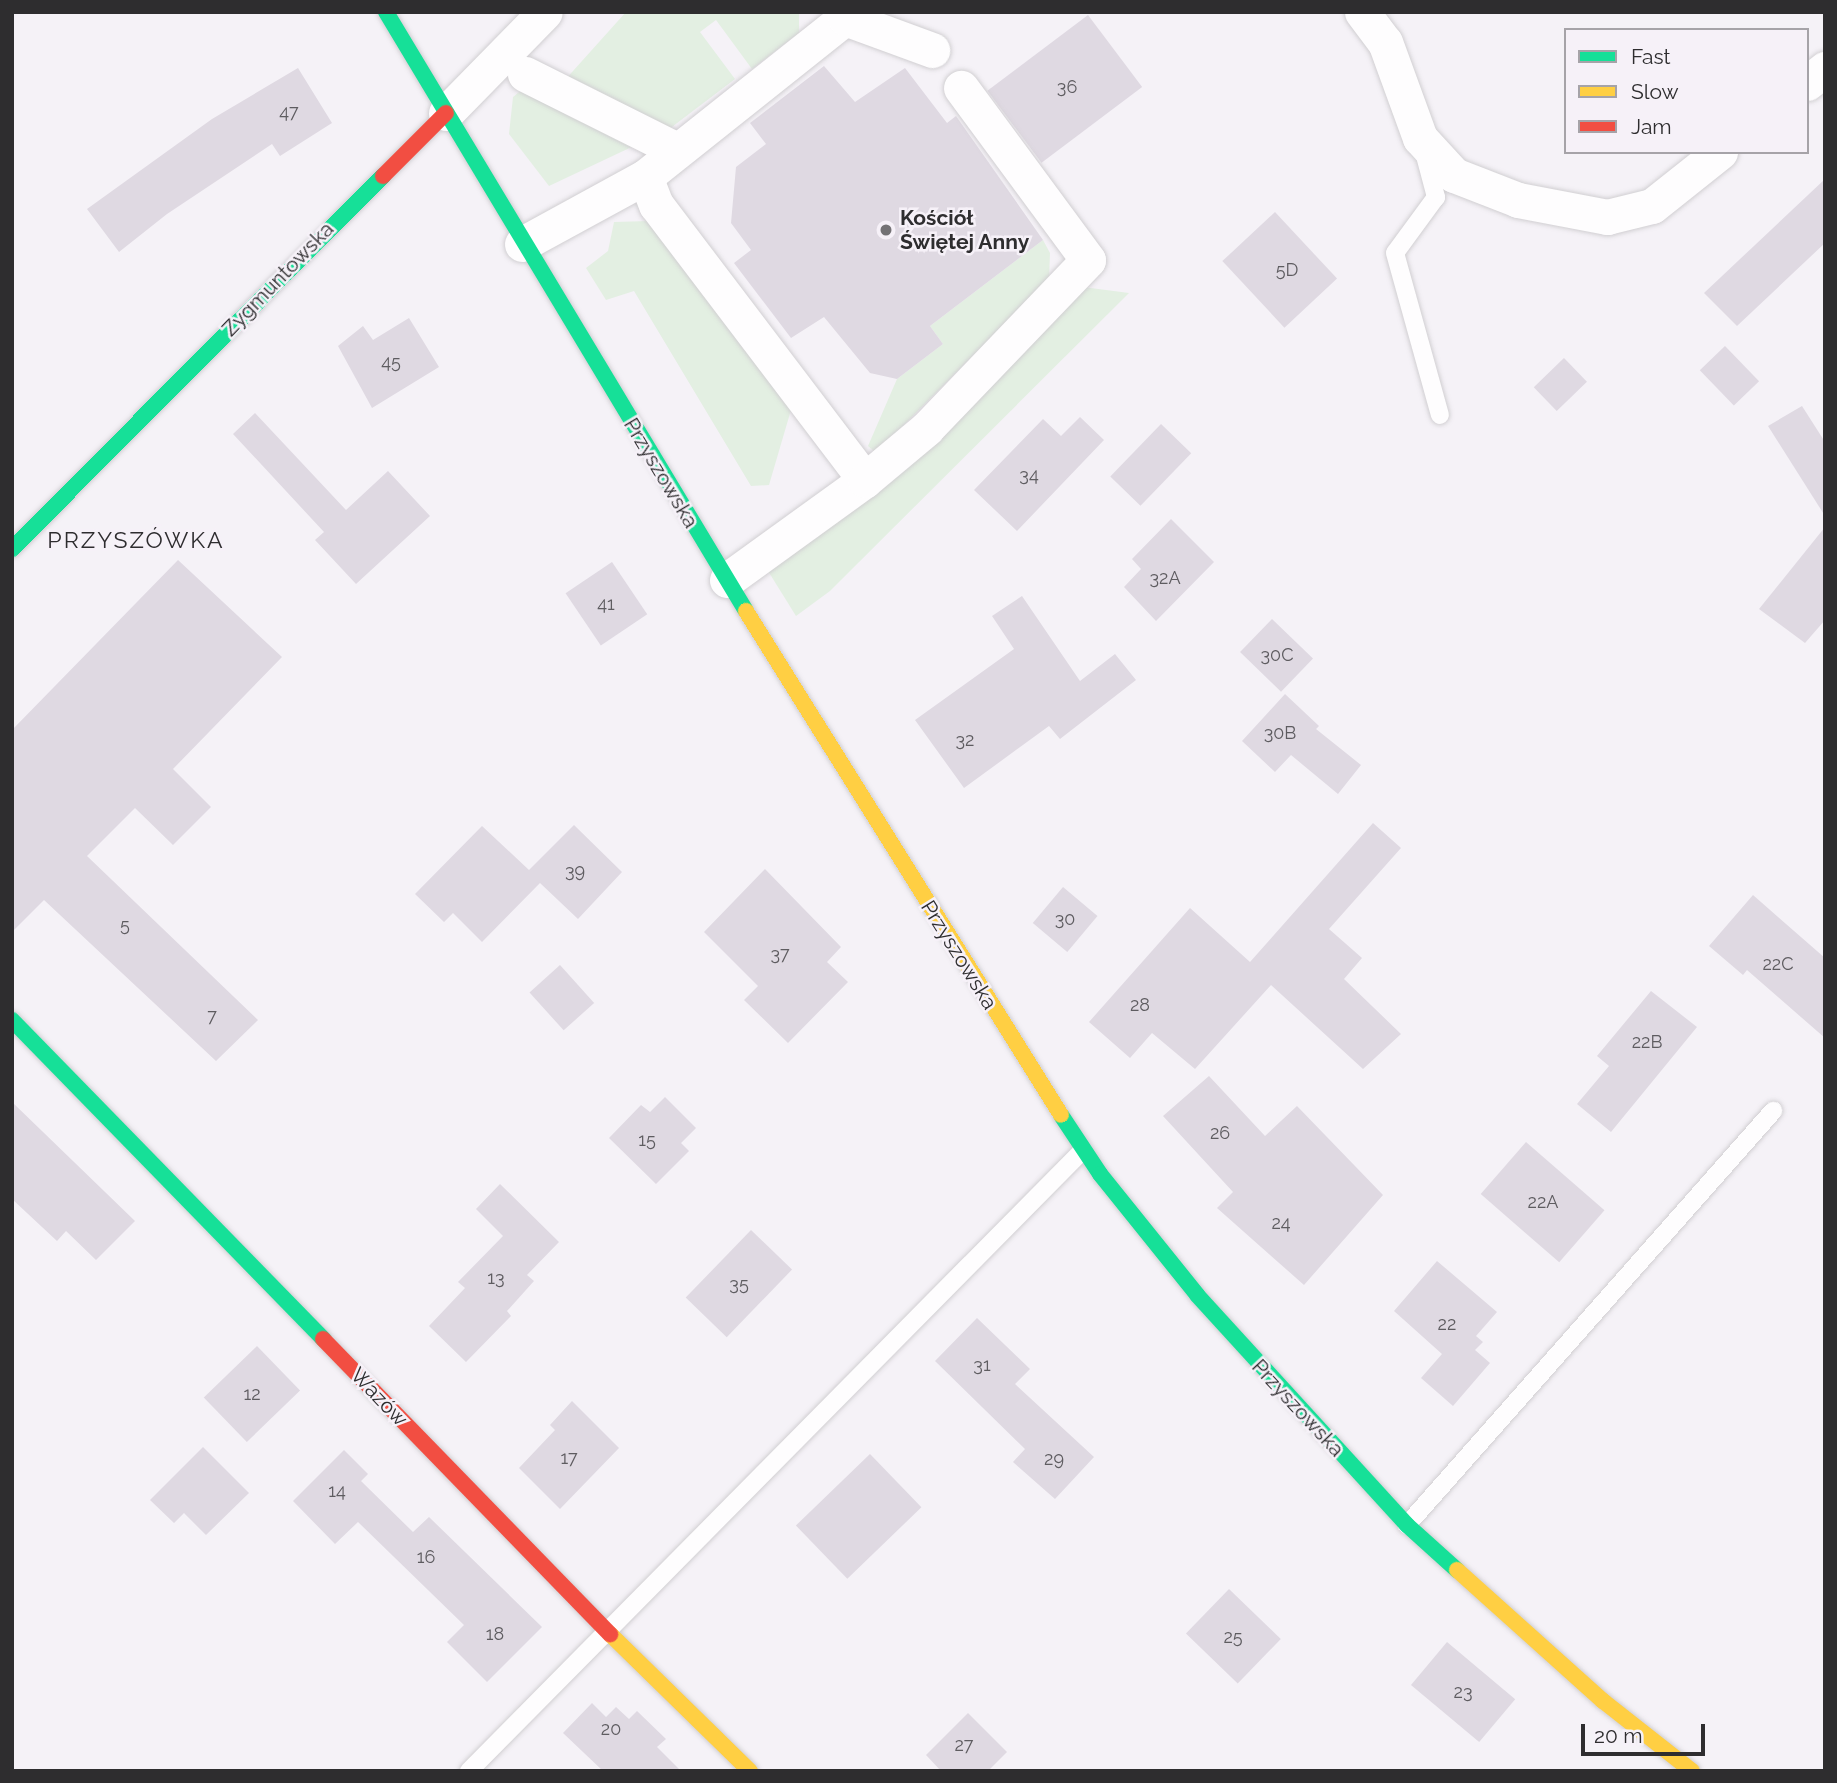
<!DOCTYPE html>
<meta charset="utf-8">
<style>
body{margin:0}
#map{position:relative;width:1837px;height:1783px;overflow:hidden;background:#f5f2f7;font-family:Raleway,sans-serif}
div>[style]{position:absolute}
.green>*{inset:0;background:#e3efe2}
.building>*{inset:0;background:#dfd9e2;transform-origin:0 0}
.roads{filter:drop-shadow(0 0 2px #d1cfd2) drop-shadow(0 0 2px #d1cfd2)}
.lane>*{height:18px;margin:-9px;padding:0 9px;transform-origin:9px;border-radius:9px;background:#fefdfe}
.street>*{height:35px;margin:-17.5px;padding:0 17.5px;transform-origin:17.5px;border-radius:17.5px;background:#fefdfe}
.fast>*{height:16px;margin:-8px;padding:0 8px;transform-origin:8px;border-radius:8px;background:#16e098}
.slow>*{height:16px;margin:-8px;padding:0 8px;transform-origin:8px;border-radius:8px;background:#ffcf43}
.jam>*{height:16px;margin:-8px;padding:0 8px;transform-origin:8px;border-radius:8px;background:#f24e42}
.dots>*{width:19px;height:19px;translate:-50% -50%;box-sizing:border-box;border:4px solid #f6f1f8;border-radius:50%}
span{translate:-50% -50%;white-space:nowrap;text-align:center;line-height:1.15;-webkit-text-stroke:5px #f6f1f8;paint-order:stroke}
.number-label{font-size:18px;color:#5e5c60}
.number-label span{-webkit-text-stroke-width:0}
.poi-label{font-size:21px;color:#2e2d2f;font-weight:700}
.left{translate:0 -50%;text-align:left}
.street-label{font-size:21px;color:#2e2d2f}
.neighbourhood-label{font-size:23px;color:#2e2d2f;letter-spacing:2px}
.frame{position:absolute;inset:0;border:14px solid #2e2d2f;pointer-events:none}
.legend{position:absolute;left:1564px;top:28px;width:245px;height:126px;box-sizing:border-box;background:#f6f1f8;border:2px solid #a6a3a8;margin:0;padding:9px 12px;list-style:none;font-size:21px;color:#2e2d2f}
.legend li{display:flex;align-items:center;gap:14px;height:35px}
.legend b{width:35px;border:2px solid #a6a3a8}
.scale{position:absolute;left:1581px;top:1724px;width:124px;height:32px;box-sizing:border-box;border:4px solid #2e2d2f;border-top:0;padding-left:9px;font-size:21px;line-height:24px;white-space:nowrap;color:#2e2d2f;-webkit-text-stroke:5px #f6f1f8;paint-order:stroke}
</style>
<div id="map">
<div class="green">
<i style="clip-path:polygon(626px 12px,799px 12px,799px 33px,752px 69px,716px 20px,700px 32px,735px 79px,664px 133px,564px 81px)"></i>
<i style="clip-path:polygon(524px 88px,638px 144px,549px 186px,509px 134px,513px 97px)"></i>
<i style="clip-path:polygon(649px 221px,791px 410px,769px 485px,751px 486px,634px 291px,606px 300px,586px 268px,608px 251px,614px 222px)"></i>
<i style="clip-path:polygon(1043px 240px,1050px 253px,1049px 279px,876px 453px,868px 446px,897px 379px,943px 344px,930px 326px)"></i>
<i style="clip-path:polygon(1083px 287px,1129px 293px,830px 591px,796px 616px,768px 571px)"></i>
</div>
<div class="building">
<i style="left:1088px;top:15px;width:90px;height:126px;rotate:53deg"></i>
<i style="clip-path:polygon(824px 66px,855px 102px,905px 68px,947px 123px,956px 116px,1043px 240px,930px 326px,943px 344px,897px 379px,870px 373px,824px 317px,791px 338px,734px 263px,751px 250px,731px 223px,736px 167px,766px 144px,750px 123px)"></i>
<i style="clip-path:polygon(298px 68px,332px 123px,280px 156px,272px 144px,167px 214px,119px 252px,87px 209px,212px 119px)"></i>
<i style="clip-path:polygon(1825px 179px,1825px 243px,1737px 326px,1704px 293px)"></i>
<i style="left:1275px;top:212px;width:91px;height:72px;rotate:47deg"></i>
<i style="clip-path:polygon(409px 318px,439px 367px,372px 408px,338px 346px,363px 326px,373px 340px)"></i>
<i style="left:1725px;top:346px;width:49px;height:35px;rotate:46deg"></i>
<i style="left:1564px;top:358px;width:33px;height:42px;rotate:46deg"></i>
<i style="clip-path:polygon(1802px 406px,1825px 442px,1825px 516px,1768px 426px)"></i>
<i style="clip-path:polygon(255px 413px,346px 510px,388px 471px,430px 516px,356px 584px,315px 540px,324px 532px,233px 434px)"></i>
<i style="clip-path:polygon(1080px 417px,1104px 440px,1017px 531px,974px 490px,1043px 419px,1061px 436px)"></i>
<i style="left:1161px;top:424px;width:42px;height:73px;rotate:44deg"></i>
<i style="clip-path:polygon(1171px 519px,1214px 562px,1156px 621px,1124px 587px,1141px 569px,1132px 559px)"></i>
<i style="clip-path:polygon(1825px 527px,1825px 620px,1805px 643px,1759px 609px)"></i>
<i style="clip-path:polygon(178px 560px,282px 657px,173px 769px,211px 807px,173px 845px,135px 808px,87px 856px,258px 1020px,216px 1061px,44px 900px,12px 932px,12px 730px)"></i>
<i style="left:612px;top:562px;width:63px;height:56px;rotate:56deg"></i>
<i style="clip-path:polygon(1022px 596px,1080px 681px,1115px 654px,1136px 680px,1060px 739px,1049px 726px,964px 788px,915px 720px,1014px 649px,992px 616px)"></i>
<i style="left:1272px;top:619px;width:57px;height:46px;rotate:44deg"></i>
<i style="clip-path:polygon(1285px 694px,1319px 726px,1316px 729px,1361px 765px,1338px 794px,1291px 755px,1275px 772px,1242px 741px)"></i>
<i style="clip-path:polygon(1373px 823px,1401px 848px,1329px 929px,1362px 958px,1344px 979px,1401px 1034px,1363px 1069px,1271px 985px,1195px 1069px,1152px 1033px,1130px 1058px,1089px 1022px,1190px 908px,1250px 962px)"></i>
<i style="clip-path:polygon(574px 825px,622px 872px,578px 919px,540px 883px,482px 942px,453px 913px,444px 922px,415px 894px,482px 826px,529px 870px)"></i>
<i style="clip-path:polygon(765px 869px,841px 947px,827px 962px,848px 982px,788px 1043px,744px 1000px,758px 986px,704px 932px)"></i>
<i style="left:1063px;top:887px;width:45px;height:47px;rotate:40deg"></i>
<i style="clip-path:polygon(1753px 895px,1825px 958px,1825px 1038px,1747px 970px,1743px 975px,1709px 946px)"></i>
<i style="left:560px;top:965px;width:51px;height:41px;rotate:48deg"></i>
<i style="clip-path:polygon(1651px 991px,1697px 1027px,1611px 1132px,1577px 1104px,1609px 1066px,1597px 1056px)"></i>
<i style="clip-path:polygon(1209px 1076px,1265px 1136px,1297px 1106px,1383px 1195px,1304px 1285px,1217px 1208px,1233px 1192px,1163px 1116px)"></i>
<i style="clip-path:polygon(665px 1097px,696px 1128px,681px 1143px,689px 1151px,656px 1184px,609px 1138px,641px 1105px,650px 1112px)"></i>
<i style="clip-path:polygon(12px 1102px,135px 1221px,96px 1260px,66px 1231px,57px 1241px,12px 1199px)"></i>
<i style="left:1526px;top:1142px;width:104px;height:69px;rotate:41deg"></i>
<i style="clip-path:polygon(500px 1184px,559px 1242px,527px 1275px,534px 1281px,507px 1311px,511px 1316px,466px 1362px,429px 1326px,465px 1288px,458px 1282px,503px 1236px,476px 1209px)"></i>
<i style="left:751px;top:1230px;width:57px;height:94px;rotate:44deg"></i>
<i style="clip-path:polygon(1437px 1261px,1497px 1312px,1476px 1336px,1483px 1342px,1475px 1350px,1490px 1363px,1453px 1406px,1421px 1378px,1442px 1354px,1394px 1311px)"></i>
<i style="clip-path:polygon(977px 1318px,1030px 1369px,1015px 1384px,1094px 1457px,1055px 1499px,1013px 1462px,1025px 1449px,935px 1361px)"></i>
<i style="left:257px;top:1346px;width:62px;height:74px;rotate:46deg"></i>
<i style="clip-path:polygon(572px 1401px,619px 1448px,560px 1509px,519px 1468px,555px 1430px,550px 1425px)"></i>
<i style="clip-path:polygon(203px 1447px,249px 1493px,206px 1535px,184px 1513px,174px 1523px,150px 1500px)"></i>
<i style="clip-path:polygon(344px 1450px,368px 1474px,361px 1481px,413px 1532px,429px 1517px,542px 1627px,487px 1682px,447px 1642px,464px 1625px,358px 1522px,335px 1544px,293px 1501px)"></i>
<i style="left:870px;top:1454px;width:74px;height:103px;rotate:46deg"></i>
<i style="left:1229px;top:1589px;width:72px;height:62px;rotate:44deg"></i>
<i style="left:1447px;top:1642px;width:89px;height:56px;rotate:40deg"></i>
<i style="clip-path:polygon(592px 1703px,606px 1717px,616px 1707px,629px 1719px,637px 1711px,666px 1739px,657px 1747px,681px 1771px,603px 1771px,563px 1733px)"></i>
<i style="clip-path:polygon(968px 1713px,1007px 1752px,988px 1771px,941px 1771px,926px 1755px)"></i>
</div>
<div class="roads">
<div class="lane">
<i style="left:1424px;top:152px;width:47px;rotate:75.1deg"></i>
<i style="left:1436px;top:197px;width:69px;rotate:126.2deg"></i>
<i style="left:1395px;top:253px;width:168px;rotate:74.5deg"></i>
<i style="left:1407px;top:1525px;width:553px;rotate:-48.52deg"></i>
<i style="left:469px;top:1771px;width:873px;rotate:-45.32deg"></i>
</div>
<div class="street">
<i style="left:1362px;top:12px;width:38px;rotate:53deg"></i>
<i style="left:1385px;top:42px;width:102px;rotate:70deg"></i>
<i style="left:1420px;top:138px;width:50px;rotate:47.4deg"></i>
<i style="left:1454px;top:175px;width:69px;rotate:21.3deg"></i>
<i style="left:1518px;top:200px;width:91px;rotate:10.8deg"></i>
<i style="left:1607px;top:217px;width:46px;rotate:-13.7deg"></i>
<i style="left:1652px;top:206px;width:87px;rotate:-38.5deg"></i>
<i style="left:525px;top:74px;width:168px;rotate:26.6deg"></i>
<i style="left:1807px;top:83px;width:23px;rotate:-38deg"></i>
<i style="left:446px;top:113px;width:141px;rotate:-45.6deg"></i>
<i style="left:522px;top:244px;width:140px;rotate:-28.6deg"></i>
<i style="left:865px;top:480px;width:345px;rotate:-127.2deg"></i>
<i style="left:656px;top:205px;width:30px;rotate:-111deg"></i>
<i style="left:645px;top:177px;width:256px;rotate:-38.5deg"></i>
<i style="left:845px;top:18px;width:93px;rotate:20.2deg"></i>
<i style="left:727px;top:580px;width:170px;rotate:-35.9deg"></i>
<i style="left:865px;top:480px;width:80px;rotate:-39.9deg"></i>
<i style="left:926px;top:429px;width:234px;rotate:-46.2deg"></i>
<i style="left:1088px;top:260px;width:214px;rotate:-126.4deg"></i>
</div>
<div class="fast">
<i style="left:386px;top:12px;width:699px;rotate:58.99deg"></i>
<i style="left:12px;top:549px;width:526px;rotate:-45.15deg"></i>
<i style="left:12px;top:1020px;width:446px;rotate:45.7deg"></i>
<i style="left:1061px;top:1115px;width:71px;rotate:56.5deg"></i>
<i style="left:1100px;top:1174px;width:156px;rotate:51.2deg"></i>
<i style="left:1198px;top:1296px;width:310px;rotate:47.6deg"></i>
<i style="left:1407px;top:1525px;width:67px;rotate:42deg"></i>
</div>
<div class="slow">
<i style="left:746px;top:611px;width:594px;rotate:57.99deg"></i>
<i style="left:1457px;top:1570px;width:196px;rotate:41.9deg"></i>
<i style="left:1603px;top:1701px;width:113px;rotate:38.2deg"></i>
<i style="left:610px;top:1634px;width:196px;rotate:44.4deg"></i>
</div>
<div class="jam">
<i style="left:383px;top:176px;width:89px;rotate:-45deg"></i>
<i style="left:323px;top:1339px;width:412px;rotate:45.8deg"></i>
</div>
</div>
<div class="dots">
<i style="left:886px;top:230px;background:#747275"></i>
</div>
<div class="number-label">
<span style="left:1067px;top:87px">36</span>
<span style="left:289px;top:112px">47</span>
<span style="left:1287px;top:270px">5D</span>
<span style="left:391px;top:362px">45</span>
<span style="left:1029px;top:475px">34</span>
<span style="left:1165px;top:578px">32A</span>
<span style="left:606px;top:604px">41</span>
<span style="left:1277px;top:655px">30C</span>
<span style="left:1280px;top:733px">30B</span>
<span style="left:965px;top:740px">32</span>
<span style="left:575px;top:871px">39</span>
<span style="left:1065px;top:919px">30</span>
<span style="left:125px;top:925px">5</span>
<span style="left:780px;top:954px">37</span>
<span style="left:1778px;top:964px">22C</span>
<span style="left:1140px;top:1005px">28</span>
<span style="left:212px;top:1016px">7</span>
<span style="left:1647px;top:1042px">22B</span>
<span style="left:1220px;top:1133px">26</span>
<span style="left:647px;top:1140px">15</span>
<span style="left:1543px;top:1202px">22A</span>
<span style="left:1281px;top:1223px">24</span>
<span style="left:496px;top:1278px">13</span>
<span style="left:739px;top:1284px">35</span>
<span style="left:1447px;top:1324px">22</span>
<span style="left:982px;top:1365px">31</span>
<span style="left:252px;top:1394px">12</span>
<span style="left:569px;top:1458px">17</span>
<span style="left:1054px;top:1459px">29</span>
<span style="left:337px;top:1491px">14</span>
<span style="left:426px;top:1557px">16</span>
<span style="left:495px;top:1634px">18</span>
<span style="left:1233px;top:1637px">25</span>
<span style="left:1463px;top:1692px">23</span>
<span style="left:611px;top:1729px">20</span>
<span style="left:964px;top:1745px">27</span>
</div>
<div class="poi-label">
<span class="left" style="left:900px;top:230px">Kościół<br>Świętej Anny</span>
</div>
<div class="street-label">
<span style="left:278px;top:279px;rotate:-46deg">Zygmuntowska</span>
<span style="left:661px;top:473px;rotate:59deg">Przyszowska</span>
<span style="left:959px;top:955px;rotate:58deg">Przyszowska</span>
<span style="left:379px;top:1397px;rotate:46deg">Wazów</span>
<span style="left:1298px;top:1408px;rotate:47deg">Przyszowska</span>
</div>
<div class="neighbourhood-label">
<span style="left:136px;top:540px">PRZYSZÓWKA</span>
</div>
<div class="frame"></div>
<ul class="legend">
<li><b style="height:9px;background:#16e098"></b>Fast</li>
<li><b style="height:9px;background:#ffcf43"></b>Slow</li>
<li><b style="height:9px;background:#f24e42"></b>Jam</li>
</ul>
<div class="scale">20 m</div>
</div>
